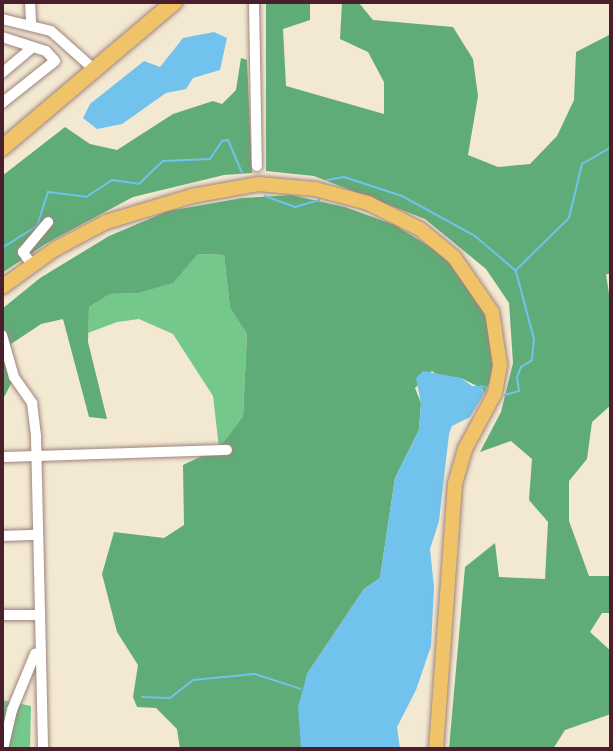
<!DOCTYPE html>
<style>
body{margin:0}
#map{position:relative;width:613px;height:751px;overflow:hidden;background:#f3e8d1;font-family:Sriracha,sans-serif}
div>[style]{position:absolute}
.green>*{inset:0;background:#74c88c}
.forest>*{inset:0;background:#5fac78}
.water>*{inset:0;background:#71c2ec}
.stream>*{height:2px;margin:-1px;padding:0 1px;transform-origin:1px;border-radius:1px;background:#71c2ec}
.roads{filter:drop-shadow(0 0 2px #9e847e) drop-shadow(0 0 2px #9e847e)}
.minor>*{height:10px;margin:-5px;padding:0 5px;transform-origin:5px;border-radius:5px;background:#fff}
.major>*{height:14px;margin:-7px;padding:0 7px;transform-origin:7px;border-radius:7px;background:#f0c369}
.highway>*{height:16px;margin:-8px;padding:0 8px;transform-origin:8px;border-radius:8px;background:#f0c369}
span{translate:-50% -50%;white-space:nowrap;text-align:center;line-height:1.15;-webkit-text-stroke:5px #fff;paint-order:stroke}
.frame{position:absolute;inset:0;border:4px solid #4a1f2b;pointer-events:none}
</style>
<div id="map">
<div class="green">
<i style="clip-path:polygon(198px 254px,224px 255px,230px 308px,247px 334px,243px 416px,219px 448px,213px 396px,173px 334px,139px 319px,117px 322px,88px 333px,89px 307px,110px 294px,139px 293px,172px 283px)"></i>
<i style="clip-path:polygon(2px 700px,31px 706px,30px 749px,2px 749px)"></i>
</div>
<div class="forest">
<i style="clip-path:polygon(266px 2px,310px 2px,310px 20px,283px 29px,286px 86px,384px 114px,384px 82px,368px 52px,340px 39px,342px 2px,359px 3px,373px 20px,453px 27px,473px 59px,478px 96px,468px 155px,498px 167px,530px 164px,557px 136px,574px 100px,576px 52px,611px 34px,611px 274px,606px 274px,611px 307px,611px 405px,592px 422px,587px 459px,569px 481px,569px 521px,589px 576px,611px 576px,611px 613px,602px 613px,590px 632px,611px 651px,611px 714px,565px 730px,553px 749px,449px 749px,465px 567px,495px 543px,499px 577px,545px 579px,548px 522px,529px 500px,532px 459px,511px 441px,480px 452px,501px 412px,513px 363px,509px 303px,486px 269px,425px 219px,314px 176px,266px 171px)"></i>
<i style="clip-path:polygon(241px 58px,247px 60px,252px 173px,224px 175px,133px 197px,47px 243px,2px 273px,2px 176px,65px 127px,90px 144px,117px 150px,173px 114px,213px 101px,222px 104px,236px 90px)"></i>
<i style="clip-path:polygon(291px 195px,345px 207px,395px 225px,443px 255px,475px 292px,496px 339px,493px 374px,484px 394px,483px 389px,461px 378px,439px 376px,432px 371px,415px 388px,421px 403px,419px 430px,395px 478px,380px 578px,364px 589px,307px 674px,301px 749px,180px 749px,177px 729px,156px 708px,137px 707px,133px 697px,138px 665px,117px 632px,102px 574px,114px 532px,164px 538px,184px 525px,183px 465px,219px 448px,243px 416px,247px 334px,230px 308px,224px 255px,198px 254px,173px 283px,139px 293px,110px 294px,89px 307px,88px 342px,107px 419px,89px 417px,63px 319px,41px 324px,11px 344px,13px 380px,2px 401px,2px 309px,40px 278px,109px 236px,168px 211px,242px 198px)"></i>
</div>
<div class="water">
<i style="clip-path:polygon(214px 32px,227px 38px,220px 70px,193px 78px,186px 89px,166px 93px,122px 124px,97px 129px,83px 118px,90px 104px,144px 61px,160px 67px,183px 38px)"></i>
<i style="clip-path:polygon(423px 371px,461px 378px,472px 386px,481px 386px,484px 394px,470px 417px,452px 426px,449px 434px,439px 521px,430px 549px,434px 587px,431px 646px,416px 690px,397px 727px,400px 749px,301px 749px,298px 707px,307px 674px,364px 589px,380px 578px,395px 478px,419px 430px,421px 403px,416px 378px)"></i>
</div>
<div class="stream">
<i style="left:611px;top:119px;width:21px;rotate:90deg"></i>
<i style="left:327px;top:180px;width:17px;rotate:-10deg"></i>
<i style="left:344px;top:177px;width:61px;rotate:18.1deg"></i>
<i style="left:402px;top:196px;width:83px;rotate:28.7deg"></i>
<i style="left:475px;top:236px;width:54px;rotate:40.5deg"></i>
<i style="left:265px;top:196px;width:32px;rotate:20deg"></i>
<i style="left:295px;top:207px;width:25px;rotate:-16deg"></i>
<i style="left:2px;top:248px;width:41px;rotate:-32.2deg"></i>
<i style="left:37px;top:226px;width:36px;rotate:-72deg"></i>
<i style="left:48px;top:192px;width:38px;rotate:7deg"></i>
<i style="left:86px;top:197px;width:31px;rotate:-33deg"></i>
<i style="left:112px;top:180px;width:27px;rotate:8deg"></i>
<i style="left:139px;top:184px;width:33px;rotate:-44deg"></i>
<i style="left:163px;top:161px;width:47px;rotate:-2.4deg"></i>
<i style="left:210px;top:159px;width:22px;rotate:-56deg"></i>
<i style="left:222px;top:141px;width:6px;rotate:-9deg"></i>
<i style="left:228px;top:140px;width:36px;rotate:67deg"></i>
<i style="left:516px;top:270px;width:74px;rotate:-44.5deg"></i>
<i style="left:569px;top:218px;width:56px;rotate:-76.5deg"></i>
<i style="left:582px;top:164px;width:34px;rotate:-30deg"></i>
<i style="left:481px;top:386px;width:6px;rotate:18deg"></i>
<i style="left:505px;top:395px;width:15px;rotate:-16deg"></i>
<i style="left:519px;top:391px;width:14px;rotate:-98deg"></i>
<i style="left:517px;top:377px;width:11px;rotate:-68deg"></i>
<i style="left:521px;top:367px;width:13px;rotate:-32deg"></i>
<i style="left:532px;top:360px;width:21px;rotate:-85deg"></i>
<i style="left:534px;top:339px;width:69px;rotate:-105deg"></i>
<i style="left:142px;top:697px;width:28px;rotate:2deg"></i>
<i style="left:170px;top:698px;width:29px;rotate:-38deg"></i>
<i style="left:193px;top:680px;width:62px;rotate:-5.5deg"></i>
<i style="left:255px;top:674px;width:48px;rotate:18.1deg"></i>
</div>
<div class="roads">
<div class="minor">
<i style="left:30px;top:2px;width:21px;rotate:87deg"></i>
<i style="left:254px;top:2px;width:164px;rotate:89deg"></i>
<i style="left:2px;top:19px;width:50px;rotate:13.8deg"></i>
<i style="left:51px;top:31px;width:59px;rotate:41.6deg"></i>
<i style="left:2px;top:37px;width:46px;rotate:17.7deg"></i>
<i style="left:46px;top:51px;width:13px;rotate:48deg"></i>
<i style="left:55px;top:61px;width:68px;rotate:141.6deg"></i>
<i style="left:2px;top:73px;width:40px;rotate:-40deg"></i>
<i style="left:32px;top:265px;width:16px;rotate:-125deg"></i>
<i style="left:23px;top:252px;width:39px;rotate:-50deg"></i>
<i style="left:2px;top:335px;width:44px;rotate:74.1deg"></i>
<i style="left:14px;top:377px;width:32px;rotate:55deg"></i>
<i style="left:32px;top:403px;width:34px;rotate:83deg"></i>
<i style="left:36px;top:437px;width:312px;rotate:88.7deg"></i>
<i style="left:2px;top:457px;width:225px;rotate:-1.8deg"></i>
<i style="left:2px;top:536px;width:35px;rotate:-2deg"></i>
<i style="left:2px;top:615px;width:35px"></i>
<i style="left:3px;top:749px;width:40px;rotate:-77deg"></i>
<i style="left:12px;top:710px;width:61px;rotate:-67.7deg"></i>
</div>
<div class="major">
<i style="left:2px;top:287px;width:65px;rotate:-35.6deg"></i>
<i style="left:55px;top:249px;width:58px;rotate:-27.9deg"></i>
<i style="left:106px;top:222px;width:90px;rotate:-16.8deg"></i>
<i style="left:192px;top:196px;width:67px;rotate:-10.3deg"></i>
<i style="left:258px;top:184px;width:57px;rotate:5deg"></i>
<i style="left:315px;top:189px;width:55px;rotate:14.8deg"></i>
<i style="left:368px;top:203px;width:58px;rotate:26.6deg"></i>
<i style="left:420px;top:229px;width:44px;rotate:39.5deg"></i>
<i style="left:454px;top:257px;width:67px;rotate:55.4deg"></i>
<i style="left:492px;top:312px;width:54px;rotate:81.4deg"></i>
<i style="left:500px;top:365px;width:28px;rotate:100deg"></i>
<i style="left:495px;top:393px;width:64px;rotate:118.2deg"></i>
<i style="left:465px;top:449px;width:36px;rotate:106deg"></i>
<i style="left:455px;top:484px;width:266px;rotate:94.1deg"></i>
</div>
<div class="highway">
<i style="left:2px;top:148px;width:226px;rotate:-40.3deg"></i>
</div>
</div>
<div class="frame"></div>
</div>
